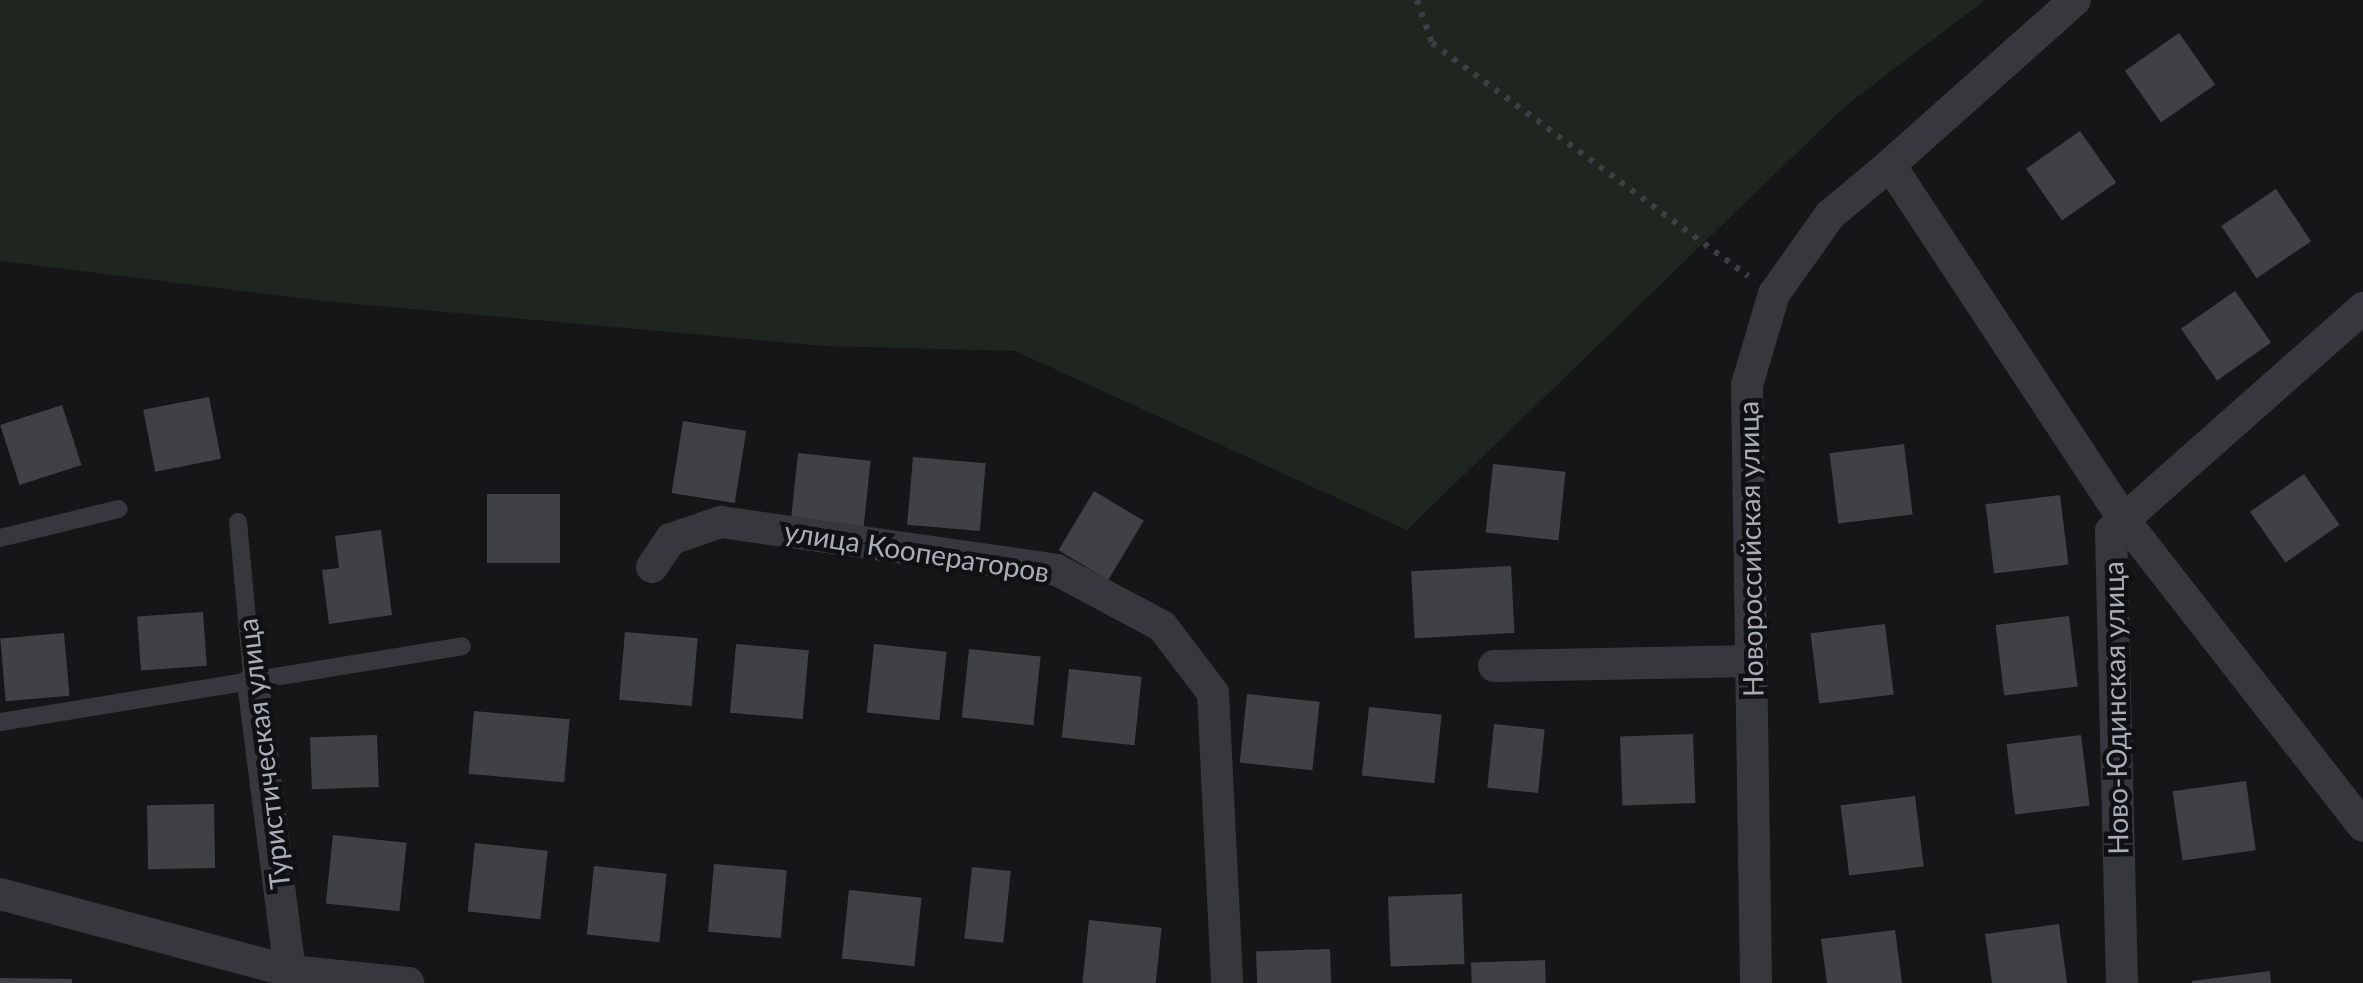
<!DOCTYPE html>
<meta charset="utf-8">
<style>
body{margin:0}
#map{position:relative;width:2363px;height:983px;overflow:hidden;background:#161618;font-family:Lato,sans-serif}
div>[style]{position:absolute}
.green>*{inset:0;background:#1e261f}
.building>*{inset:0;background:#404145;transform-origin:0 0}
.path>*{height:6px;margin-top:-3px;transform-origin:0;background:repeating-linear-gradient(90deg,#3d3f44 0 5px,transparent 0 13px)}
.service>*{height:18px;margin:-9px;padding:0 9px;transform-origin:9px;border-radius:9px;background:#37383d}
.minor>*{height:32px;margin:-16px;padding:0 16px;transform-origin:16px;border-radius:16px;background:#37383d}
span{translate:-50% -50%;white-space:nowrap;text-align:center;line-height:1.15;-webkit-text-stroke:9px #111113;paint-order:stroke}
.street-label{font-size:28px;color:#a8adb8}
</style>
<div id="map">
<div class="green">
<i style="clip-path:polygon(0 0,1985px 0,1843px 108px,1407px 530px,1015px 351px,824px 346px,323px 301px,0 261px)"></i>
</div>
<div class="building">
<i style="left:2179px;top:33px;width:63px;height:66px;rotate:55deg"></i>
<i style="left:2080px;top:131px;width:63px;height:66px;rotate:55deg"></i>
<i style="left:2276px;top:189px;width:63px;height:66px;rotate:56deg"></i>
<i style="left:2235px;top:291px;width:63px;height:66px;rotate:55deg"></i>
<i style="left:209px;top:397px;width:63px;height:67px;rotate:79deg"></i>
<i style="left:62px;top:405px;width:63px;height:65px;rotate:72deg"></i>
<i style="left:683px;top:421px;width:64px;height:73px;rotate:9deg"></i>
<i style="left:1904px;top:444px;width:71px;height:75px;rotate:83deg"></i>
<i style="left:798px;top:453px;width:73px;height:69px;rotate:6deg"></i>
<i style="left:913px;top:457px;width:73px;height:68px;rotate:5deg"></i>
<i style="left:1493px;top:464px;width:73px;height:69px;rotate:6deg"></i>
<i style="left:2304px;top:474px;width:62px;height:66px;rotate:55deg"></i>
<i style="left:1094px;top:491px;width:58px;height:69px;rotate:31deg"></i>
<i style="left:487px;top:494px;width:73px;height:69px"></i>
<i style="left:2060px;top:495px;width:70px;height:75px;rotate:83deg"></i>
<i style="clip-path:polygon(381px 530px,392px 615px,329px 624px,322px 570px,339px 568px,335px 536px)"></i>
<i style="left:1511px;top:566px;width:67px;height:100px;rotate:87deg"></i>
<i style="left:203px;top:612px;width:54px;height:66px;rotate:86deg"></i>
<i style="left:2069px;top:616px;width:71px;height:74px;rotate:83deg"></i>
<i style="left:1885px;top:624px;width:71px;height:75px;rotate:83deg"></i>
<i style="left:625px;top:632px;width:73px;height:68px;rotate:5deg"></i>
<i style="left:64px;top:633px;width:63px;height:64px;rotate:85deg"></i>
<i style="left:736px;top:644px;width:73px;height:69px;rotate:5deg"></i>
<i style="left:874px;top:644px;width:73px;height:69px;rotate:6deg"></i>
<i style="left:969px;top:649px;width:72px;height:69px;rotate:6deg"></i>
<i style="left:1069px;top:669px;width:73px;height:69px;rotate:6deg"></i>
<i style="left:1247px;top:694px;width:73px;height:69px;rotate:6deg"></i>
<i style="left:1369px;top:707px;width:73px;height:69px;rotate:6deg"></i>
<i style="left:474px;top:711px;width:96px;height:63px;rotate:5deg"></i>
<i style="left:1494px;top:724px;width:51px;height:64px;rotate:6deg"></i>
<i style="left:1693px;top:734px;width:69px;height:73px;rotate:88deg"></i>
<i style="left:377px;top:735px;width:52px;height:67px;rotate:88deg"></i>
<i style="left:2081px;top:735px;width:71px;height:75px;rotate:83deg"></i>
<i style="left:2246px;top:781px;width:70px;height:74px;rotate:82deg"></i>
<i style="left:1915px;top:796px;width:71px;height:75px;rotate:83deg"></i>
<i style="left:214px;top:804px;width:64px;height:67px;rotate:89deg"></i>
<i style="left:333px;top:835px;width:74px;height:69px;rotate:6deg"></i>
<i style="left:475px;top:843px;width:73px;height:69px;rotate:6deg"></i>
<i style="left:714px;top:864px;width:73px;height:68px;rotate:5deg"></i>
<i style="left:594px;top:866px;width:73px;height:69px;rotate:6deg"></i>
<i style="left:972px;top:867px;width:39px;height:72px;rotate:6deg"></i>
<i style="left:849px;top:890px;width:73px;height:69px;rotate:6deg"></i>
<i style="left:1462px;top:894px;width:70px;height:74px;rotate:88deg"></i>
<i style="left:1089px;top:920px;width:73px;height:63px;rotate:6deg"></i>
<i style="clip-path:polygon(2059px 924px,2067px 983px,1992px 983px,1985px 934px)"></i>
<i style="clip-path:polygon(1895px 930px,1902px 983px,1827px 983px,1821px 939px)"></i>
<i style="left:1330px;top:949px;width:34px;height:74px;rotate:88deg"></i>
<i style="left:1545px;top:960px;width:23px;height:74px;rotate:88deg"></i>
<i style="clip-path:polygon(2270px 971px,2271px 983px,2192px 983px,2192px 981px)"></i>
<i style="clip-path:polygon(0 978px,72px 979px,72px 983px,0 983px)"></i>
</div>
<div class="path">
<i style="left:1417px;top:0;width:46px;rotate:70.8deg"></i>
<i style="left:1432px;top:43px;width:393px;rotate:36.4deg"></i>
</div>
<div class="service">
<i style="left:238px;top:522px;width:162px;rotate:84.7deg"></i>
<i style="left:0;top:538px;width:122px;rotate:-13.7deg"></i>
<i style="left:0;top:722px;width:468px;rotate:-9.3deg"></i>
</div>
<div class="minor">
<i style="left:2075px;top:0;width:248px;rotate:138.3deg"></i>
<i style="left:1890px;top:165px;width:425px;rotate:56.6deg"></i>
<i style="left:2124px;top:520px;width:388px;rotate:52deg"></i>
<i style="left:652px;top:567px;width:34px;rotate:-56deg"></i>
<i style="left:671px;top:539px;width:53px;rotate:-18.8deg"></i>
<i style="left:721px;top:522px;width:339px;rotate:8.1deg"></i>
<i style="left:1057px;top:570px;width:119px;rotate:28.1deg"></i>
<i style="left:1162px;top:626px;width:84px;rotate:52.7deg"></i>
<i style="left:1213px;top:693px;width:290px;rotate:87.2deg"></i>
<i style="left:1494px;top:666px;width:258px;rotate:-1.1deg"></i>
<i style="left:253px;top:683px;width:290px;rotate:82.7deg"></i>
<i style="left:290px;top:971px;width:14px;rotate:56deg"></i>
<i style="left:0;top:894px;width:300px;rotate:14.9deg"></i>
<i style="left:290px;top:971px;width:119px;rotate:5.8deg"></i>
<i style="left:1756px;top:983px;width:598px;rotate:-90.86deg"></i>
<i style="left:1747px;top:385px;width:95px;rotate:-73.5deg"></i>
<i style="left:1774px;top:294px;width:97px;rotate:-54.7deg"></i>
<i style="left:1830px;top:215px;width:78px;rotate:-39.8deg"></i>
<i style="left:2122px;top:983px;width:452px;rotate:-91.4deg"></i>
<i style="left:2111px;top:531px;width:337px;rotate:-41.5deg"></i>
</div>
<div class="street-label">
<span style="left:1750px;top:549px;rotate:-91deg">Новороссийская улица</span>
<span style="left:917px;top:551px;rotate:9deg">улица Кооператоров</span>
<span style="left:2115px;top:708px;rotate:-91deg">Ново-Юдинская улица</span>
<span style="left:263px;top:754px;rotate:-97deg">Туристическая улица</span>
</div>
</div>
